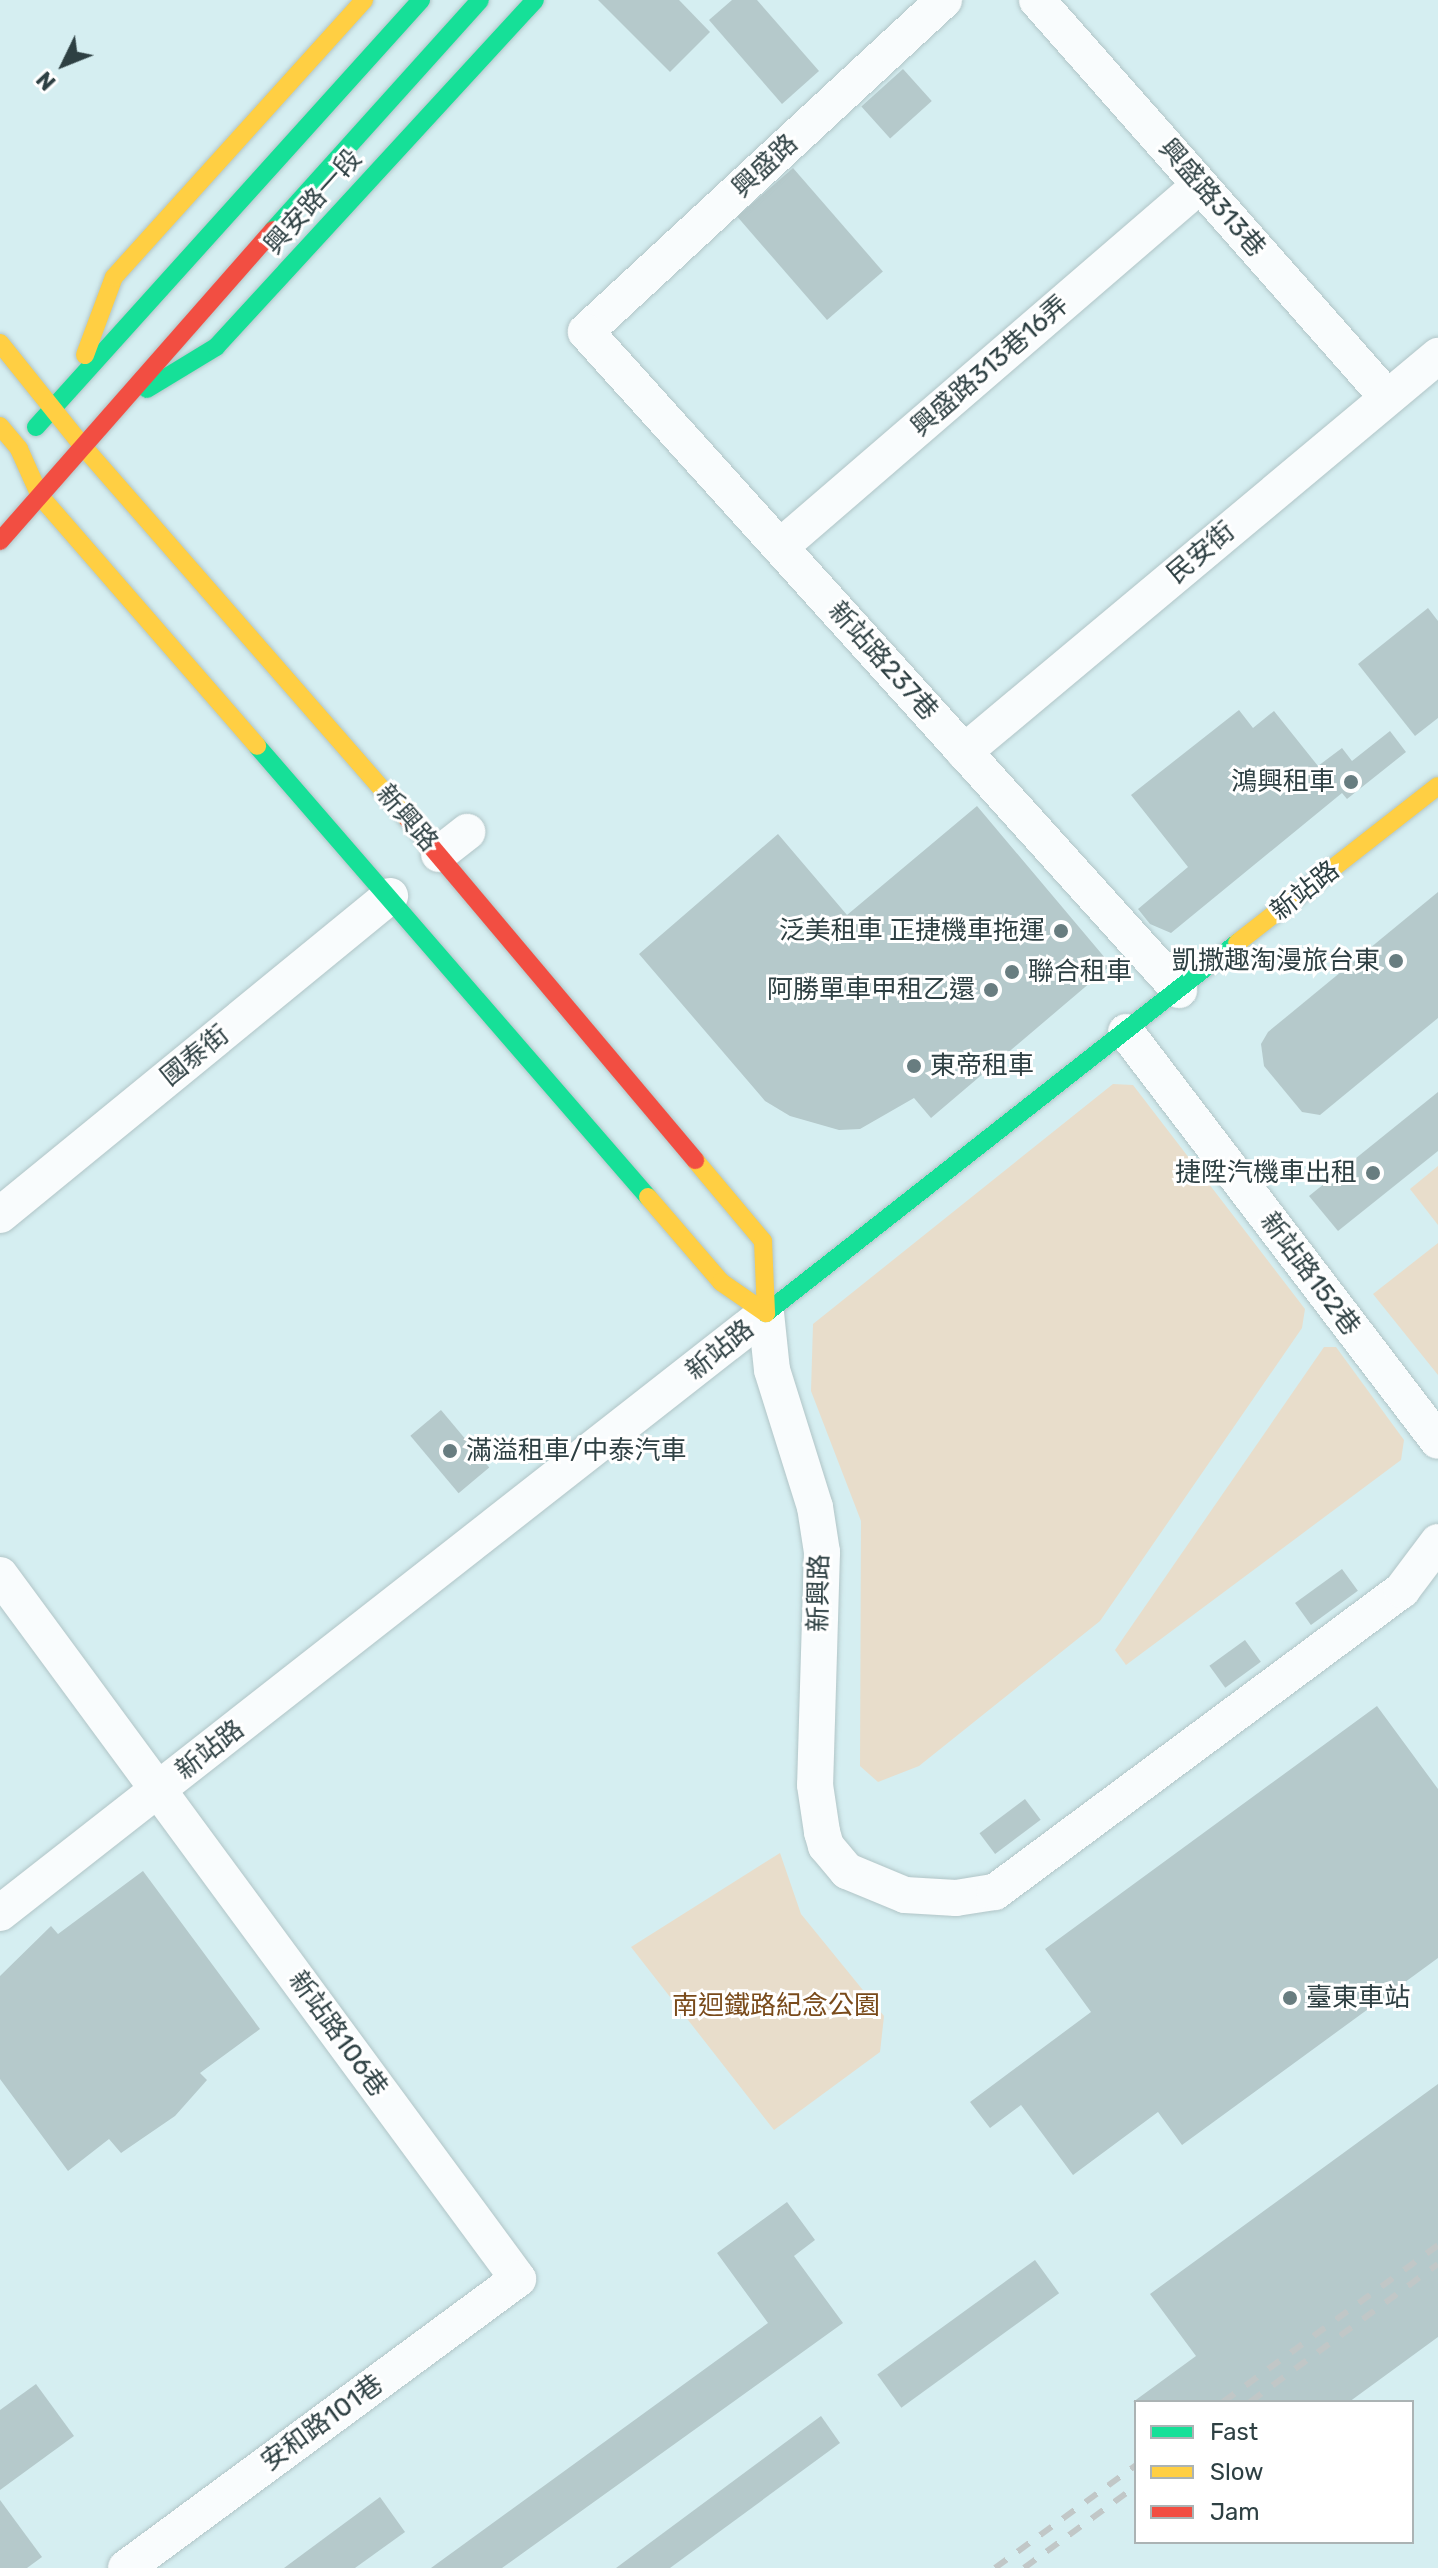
<!DOCTYPE html>
<meta charset="utf-8">
<style>
body{margin:0}
#map{position:relative;width:1438px;height:2568px;overflow:hidden;background:#d5eef1;font-family:Rubik,"Noto Sans TC",sans-serif}
div>[style]{position:absolute}
.green>*{inset:0;background:#e8ddcb}
.building>*{inset:0;background:#b5c9cb;transform-origin:0 0}
.roads{filter:drop-shadow(0 0 2px #b1c5c7) drop-shadow(0 0 2px #b1c5c7)}
.street>*{height:36px;margin:-18px;padding:0 18px;transform-origin:18px;border-radius:18px;background:#f9fcfd}
.fast>*{height:18px;margin:-9px;padding:0 9px;transform-origin:9px;border-radius:9px;background:#16e098}
.slow>*{height:18px;margin:-9px;padding:0 9px;transform-origin:9px;border-radius:9px;background:#ffcf43}
.jam>*{height:18px;margin:-9px;padding:0 9px;transform-origin:9px;border-radius:9px;background:#f24e42}
.rail>*{height:6px;margin-top:-3px;transform-origin:0;background:repeating-linear-gradient(90deg,#c1c7c7 0 14px,transparent 0 28px)}
.dots>*{width:22px;height:22px;translate:-50% -50%;box-sizing:border-box;border:4px solid #fff;border-radius:50%}
span{translate:-50% -50%;white-space:nowrap;text-align:center;line-height:1.15;-webkit-text-stroke:6px #fff;paint-order:stroke}
.street-label{font-size:26px;color:#2e4043}
.poi-label{font-size:26px;color:#2e4043}
.right{translate:-100% -50%;text-align:right}
.left{translate:0 -50%;text-align:left}
.park-label{font-size:26px;color:#794a1a}
.legend{position:absolute;left:1134px;top:2400px;width:280px;height:144px;box-sizing:border-box;background:#fff;border:2px solid #abb3b4;margin:0;padding:10px 14px;list-style:none;font-size:24px;color:#2e4043}
.legend li{display:flex;align-items:center;gap:16px;height:40px}
.legend b{width:40px;border:2px solid #abb3b4}
.north{position:absolute;left:24px;top:24px;width:80px;height:80px;-webkit-text-stroke:6px #fff;paint-order:stroke;rotate:227deg;font-size:22px;font-weight:700;line-height:32px;text-align:center;color:#2e4043}
.north::after{content:'';display:block;margin:auto;width:28px;height:36px;background:#2e4043;clip-path:polygon(50% 0,100% 100%,50% 72%,0 100%)}
</style>
<div id="map">
<div class="green">
<i style="clip-path:polygon(1113px 1084px,1133px 1085px,1305px 1309px,1302px 1328px,1100px 1621px,919px 1766px,878px 1782px,860px 1766px,861px 1521px,811px 1391px,813px 1324px)"></i>
<i style="clip-path:polygon(1438px 1166px,1438px 1225px,1410px 1189px)"></i>
<i style="clip-path:polygon(1438px 1243px,1438px 1375px,1373px 1294px)"></i>
<i style="clip-path:polygon(1324px 1347px,1336px 1347px,1404px 1440px,1401px 1460px,1126px 1665px,1115px 1650px)"></i>
<i style="clip-path:polygon(780px 1853px,801px 1914px,884px 2016px,880px 2052px,774px 2130px,631px 1947px)"></i>
</div>
<div class="building">
<i style="clip-path:polygon(598px 0,679px 0,710px 32px,670px 72px)"></i>
<i style="clip-path:polygon(732px 0,757px 0,819px 71px,782px 104px,709px 20px)"></i>
<i style="left:903px;top:69px;width:43px;height:56px;rotate:48deg"></i>
<i style="left:793px;top:168px;width:137px;height:74px;rotate:49deg"></i>
<i style="clip-path:polygon(1428px 608px,1438px 621px,1438px 718px,1415px 736px,1358px 664px)"></i>
<i style="clip-path:polygon(1239px 710px,1253px 728px,1274px 711px,1318px 766px,1342px 748px,1352px 761px,1390px 731px,1406px 752px,1347px 799px,1342px 793px,1171px 933px,1150px 924px,1138px 909px,1188px 867px,1131px 795px)"></i>
<i style="clip-path:polygon(977px 806px,1111px 965px,931px 1118px,914px 1098px,860px 1129px,839px 1130px,790px 1116px,765px 1101px,639px 954px,778px 834px,847px 915px)"></i>
<i style="clip-path:polygon(1438px 892px,1438px 1018px,1320px 1115px,1302px 1112px,1264px 1066px,1261px 1044px,1268px 1032px)"></i>
<i style="clip-path:polygon(1438px 1092px,1438px 1151px,1338px 1231px,1309px 1196px)"></i>
<i style="left:441px;top:1410px;width:75px;height:40px;rotate:50deg"></i>
<i style="left:1342px;top:1569px;width:27px;height:58px;rotate:54deg"></i>
<i style="left:1245px;top:1640px;width:27px;height:44px;rotate:54deg"></i>
<i style="clip-path:polygon(1377px 1706px,1438px 1789px,1438px 1958px,1182px 2145px,1158px 2112px,1073px 2175px,1021px 2105px,990px 2128px,970px 2102px,1091px 2012px,1045px 1949px)"></i>
<i style="left:1025px;top:1799px;width:26px;height:57px;rotate:53deg"></i>
<i style="clip-path:polygon(143px 1871px,260px 2029px,200px 2073px,207px 2080px,175px 2116px,121px 2153px,109px 2139px,68px 2171px,0 2079px,0 1976px,51px 1926px,58px 1934px)"></i>
<i style="clip-path:polygon(1438px 2084px,1438px 2337px,1349px 2402px,1133px 2402px,1196px 2356px,1150px 2294px)"></i>
<i style="clip-path:polygon(787px 2202px,815px 2240px,794px 2256px,843px 2323px,502px 2568px,431px 2568px,768px 2323px,717px 2253px)"></i>
<i style="left:1035px;top:2260px;width:41px;height:195px;rotate:54deg"></i>
<i style="clip-path:polygon(36px 2384px,74px 2436px,0 2490px,0 2410px)"></i>
<i style="clip-path:polygon(821px 2416px,840px 2443px,670px 2568px,616px 2568px)"></i>
<i style="clip-path:polygon(380px 2497px,405px 2532px,355px 2568px,284px 2568px)"></i>
<i style="clip-path:polygon(0 2500px,42px 2557px,27px 2568px,0 2568px)"></i>
</div>
<div class="roads">
<div class="street">
<i style="left:944px;top:0;width:488px;rotate:137.2deg"></i>
<i style="left:586px;top:332px;width:886px;rotate:47.97deg"></i>
<i style="left:1037px;top:0;width:529px;rotate:48.6deg"></i>
<i style="left:780px;top:547px;width:554px;rotate:-40.76deg"></i>
<i style="left:964px;top:752px;width:618px;rotate:-39.88deg"></i>
<i style="left:439px;top:854px;width:36px;rotate:-38deg"></i>
<i style="left:1126px;top:1032px;width:514px;rotate:52.66deg"></i>
<i style="left:0;top:1215px;width:504px;rotate:-39.28deg"></i>
<i style="left:766px;top:1313px;width:57px;rotate:84deg"></i>
<i style="left:772px;top:1370px;width:144px;rotate:72.6deg"></i>
<i style="left:815px;top:1507px;width:46px;rotate:81.2deg"></i>
<i style="left:822px;top:1552px;width:233px;rotate:91.7deg"></i>
<i style="left:815px;top:1785px;width:48px;rotate:81.5deg"></i>
<i style="left:822px;top:1832px;width:15px;rotate:74deg"></i>
<i style="left:826px;top:1846px;width:33px;rotate:50deg"></i>
<i style="left:847px;top:1871px;width:63px;rotate:22.5deg"></i>
<i style="left:905px;top:1895px;width:51px;rotate:3.4deg"></i>
<i style="left:956px;top:1898px;width:39px;rotate:-9deg"></i>
<i style="left:995px;top:1892px;width:507px;rotate:-36.58deg"></i>
<i style="left:1402px;top:1590px;width:60px;rotate:-53.1deg"></i>
<i style="left:0;top:1575px;width:874px;rotate:53.65deg"></i>
<i style="left:518px;top:2279px;width:487px;rotate:143.6deg"></i>
<i style="left:0;top:1913px;width:973px;rotate:-38.07deg"></i>
</div>
<div class="fast">
<i style="left:273px;top:230px;width:309px;rotate:-48deg"></i>
<i style="left:147px;top:389px;width:81px;rotate:-31.3deg"></i>
<i style="left:216px;top:347px;width:471px;rotate:-47.4deg"></i>
<i style="left:36px;top:427px;width:575px;rotate:-47.96deg"></i>
<i style="left:257px;top:746px;width:597px;rotate:49.08deg"></i>
<i style="left:766px;top:1313px;width:599px;rotate:-38.15deg"></i>
</div>
<div class="slow">
<i style="left:0;top:343px;width:129px;rotate:51.3deg"></i>
<i style="left:81px;top:444px;width:498px;rotate:48.9deg"></i>
<i style="left:85px;top:355px;width:83px;rotate:-69.6deg"></i>
<i style="left:114px;top:277px;width:373px;rotate:-47.9deg"></i>
<i style="left:0;top:426px;width:30px;rotate:50deg"></i>
<i style="left:19px;top:449px;width:51px;rotate:65.9deg"></i>
<i style="left:40px;top:496px;width:331px;rotate:49deg"></i>
<i style="left:1237px;top:943px;width:255px;rotate:-38deg"></i>
<i style="left:695px;top:1160px;width:106px;rotate:50deg"></i>
<i style="left:763px;top:1241px;width:72px;rotate:87.6deg"></i>
<i style="left:648px;top:1197px;width:112px;rotate:49.3deg"></i>
<i style="left:721px;top:1282px;width:55px;rotate:34.6deg"></i>
</div>
<div class="jam">
<i style="left:0;top:541px;width:414px;rotate:-48.7deg"></i>
<i style="left:408px;top:819px;width:446px;rotate:49.9deg"></i>
</div>
</div>
<div class="rail">
<i style="left:1223px;top:2402px;width:266px;rotate:-36.1deg"></i>
<i style="left:1250px;top:2402px;width:233px;rotate:-36.3deg"></i>
<i style="left:995px;top:2568px;width:175px;rotate:-36.1deg"></i>
<i style="left:1024px;top:2568px;width:139px;rotate:-36.2deg"></i>
</div>
<div class="dots">
<i style="left:1351px;top:782px;background:#687d80"></i>
<i style="left:1061px;top:931px;background:#687d80"></i>
<i style="left:1396px;top:961px;background:#687d80"></i>
<i style="left:1012px;top:972px;background:#687d80"></i>
<i style="left:991px;top:990px;background:#687d80"></i>
<i style="left:914px;top:1066px;background:#687d80"></i>
<i style="left:1373px;top:1173px;background:#687d80"></i>
<i style="left:450px;top:1451px;background:#687d80"></i>
<i style="left:1290px;top:1998px;background:#687d80"></i>
</div>
<div class="street-label">
<span style="left:765px;top:166px;rotate:-43deg">興盛路</span>
<span style="left:1212px;top:198px;rotate:49deg">興盛路313巷</span>
<span style="left:313px;top:202px;rotate:-48deg">興安路一段</span>
<span style="left:990px;top:366px;rotate:-41deg">興盛路313巷16弄</span>
<span style="left:1201px;top:553px;rotate:-40deg">民安街</span>
<span style="left:883px;top:661px;rotate:48deg">新站路237巷</span>
<span style="left:407px;top:818px;rotate:49deg">新興路</span>
<span style="left:1305px;top:891px;rotate:-38deg">新站路</span>
<span style="left:195px;top:1056px;rotate:-39deg">國泰街</span>
<span style="left:1310px;top:1274px;rotate:53deg">新站路152巷</span>
<span style="left:720px;top:1350px;rotate:-39deg">新站路</span>
<span style="left:819px;top:1593px;rotate:-89deg">新興路</span>
<span style="left:210px;top:1750px;rotate:-38deg">新站路</span>
<span style="left:338px;top:2034px;rotate:54deg">新站路106巷</span>
<span style="left:322px;top:2423px;rotate:-36deg">安和路101巷</span>
</div>
<div class="poi-label">
<span class="right" style="left:1335px;top:782px">鴻興租車</span>
<span class="right" style="left:1045px;top:931px">泛美租車 正捷機車拖運</span>
<span class="right" style="left:1380px;top:961px">凱撒趣淘漫旅台東</span>
<span class="left" style="left:1028px;top:972px">聯合租車</span>
<span class="right" style="left:975px;top:990px">阿勝單車甲租乙還</span>
<span class="left" style="left:930px;top:1066px">東帝租車</span>
<span class="right" style="left:1357px;top:1173px">捷陞汽機車出租</span>
<span class="left" style="left:466px;top:1451px">滿溢租車/中泰汽車</span>
<span class="left" style="left:1306px;top:1998px">臺東車站</span>
</div>
<div class="park-label">
<span style="left:776px;top:2006px">南迴鐵路紀念公園</span>
</div>
<ul class="legend">
<li><b style="height:10px;background:#16e098"></b>Fast</li>
<li><b style="height:10px;background:#ffcf43"></b>Slow</li>
<li><b style="height:10px;background:#f24e42"></b>Jam</li>
</ul>
<div class="north">N</div>
</div>
